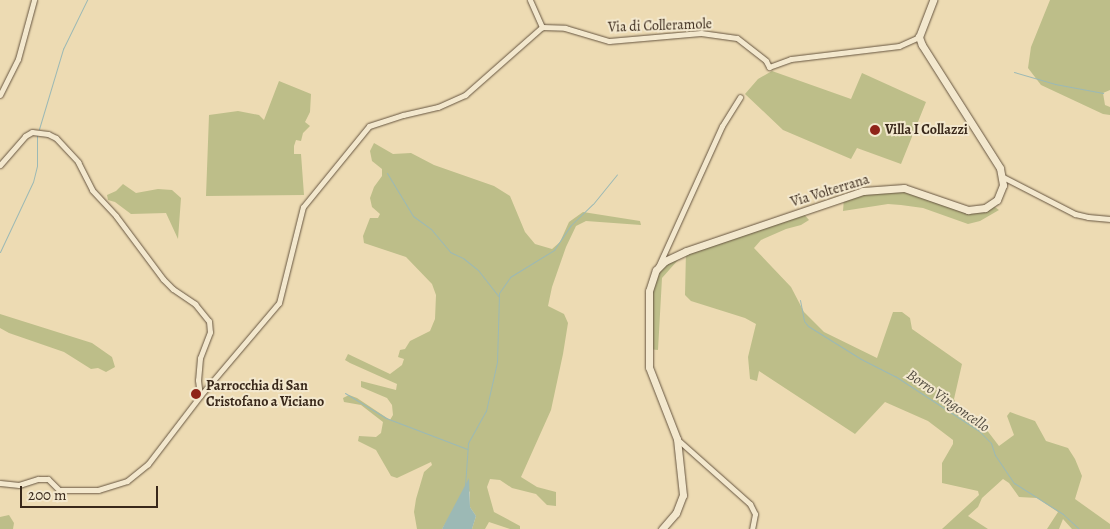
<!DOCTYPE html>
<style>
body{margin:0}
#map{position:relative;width:1110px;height:529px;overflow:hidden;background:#eddbb3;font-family:Alegreya,serif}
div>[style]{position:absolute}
.green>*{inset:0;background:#bdbe89}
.water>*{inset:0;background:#9cb9b5}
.stream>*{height:1px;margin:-0.5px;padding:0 0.5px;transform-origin:0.5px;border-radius:0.5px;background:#9cb9b5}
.roads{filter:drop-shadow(0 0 1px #665540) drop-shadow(0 0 1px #665540)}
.street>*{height:5px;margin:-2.5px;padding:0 2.5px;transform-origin:2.5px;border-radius:2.5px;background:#f3e8ce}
.secondary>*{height:7px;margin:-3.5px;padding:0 3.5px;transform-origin:3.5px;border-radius:3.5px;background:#f3e8ce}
.dots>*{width:14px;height:14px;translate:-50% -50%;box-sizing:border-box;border:2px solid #f3e8ce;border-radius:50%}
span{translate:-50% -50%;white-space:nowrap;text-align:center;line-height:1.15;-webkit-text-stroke:4px #f3e8ce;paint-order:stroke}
.street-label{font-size:14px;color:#39281a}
.poi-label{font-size:14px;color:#39281a;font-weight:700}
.left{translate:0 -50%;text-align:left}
.water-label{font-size:15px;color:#524c41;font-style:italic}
.scale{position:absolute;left:20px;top:486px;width:138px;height:22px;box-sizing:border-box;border:2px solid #39281a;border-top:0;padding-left:6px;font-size:15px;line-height:18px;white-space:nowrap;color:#39281a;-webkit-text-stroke:4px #f3e8ce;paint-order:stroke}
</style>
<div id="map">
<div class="green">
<i style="clip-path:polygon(1050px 0,1110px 0,1110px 90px,1103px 93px,1105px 105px,1110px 107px,1110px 115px,1103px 114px,1041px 85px,1028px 68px,1031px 47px)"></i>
<i style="clip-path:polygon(772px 71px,851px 99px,862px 73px,926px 102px,901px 164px,857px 148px,851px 159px,783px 130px,745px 94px,758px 79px)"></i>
<i style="clip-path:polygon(279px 81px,311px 94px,310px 112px,305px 122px,310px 126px,303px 133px,301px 141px,296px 140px,294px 146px,294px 154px,301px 154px,304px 195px,206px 196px,209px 115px,238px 111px,259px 115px,264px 120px)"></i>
<i style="clip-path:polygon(374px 143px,393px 154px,411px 153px,434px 165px,494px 186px,510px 196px,525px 232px,535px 244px,552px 249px,560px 242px,569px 222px,583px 212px,640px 221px,641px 225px,586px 221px,576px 226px,566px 247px,552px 287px,548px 306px,564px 314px,568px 323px,563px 354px,551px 410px,521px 477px,537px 487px,556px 492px,556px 506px,547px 505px,536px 494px,512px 488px,500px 480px,490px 479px,487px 487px,494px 512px,520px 526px,520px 529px,510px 529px,489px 522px,485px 529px,472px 529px,476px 516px,470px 507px,470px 491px,453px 511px,442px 529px,417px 529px,414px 512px,416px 499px,424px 472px,432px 465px,431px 462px,397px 478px,391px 476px,376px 450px,358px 441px,359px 436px,376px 437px,381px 433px,383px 422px,361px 405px,344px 402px,343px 398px,349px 395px,357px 398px,390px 420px,393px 415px,392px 405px,387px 398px,361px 387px,361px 381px,396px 390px,397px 384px,350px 363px,345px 360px,348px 354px,390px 374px,402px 365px,404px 359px,398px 357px,400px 350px,405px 349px,410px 341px,430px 331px,435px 319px,436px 295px,432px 284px,406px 257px,364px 243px,363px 236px,370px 218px,378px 218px,380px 214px,372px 207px,370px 198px,374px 187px,382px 176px,382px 169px,372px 161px,370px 151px)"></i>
<i style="clip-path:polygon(123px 184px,136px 193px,158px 189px,172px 190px,181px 198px,178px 239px,166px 213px,131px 214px,115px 202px,108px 200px,107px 195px,116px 191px)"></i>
<i style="clip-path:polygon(904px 188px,968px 210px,992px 205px,999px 210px,980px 221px,968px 224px,923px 208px,901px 205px,888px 204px,843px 211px,844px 198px,863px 191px)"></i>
<i style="clip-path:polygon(802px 212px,809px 220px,801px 225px,786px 229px,761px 240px,754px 248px,791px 287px,804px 312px,824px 332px,877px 358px,893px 312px,902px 312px,910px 318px,912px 329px,962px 364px,954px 399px,959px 411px,986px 429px,999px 446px,1014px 435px,1007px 416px,1010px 412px,1035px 421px,1046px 441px,1068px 448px,1075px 459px,1082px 476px,1075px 499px,1110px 524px,1110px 529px,1072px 529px,1063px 519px,1059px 529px,1047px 529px,1058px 512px,1037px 498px,1019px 497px,1009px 483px,1003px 479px,982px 498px,978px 507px,968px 516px,988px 529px,942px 529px,979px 495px,978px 491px,942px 483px,942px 463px,953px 444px,953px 440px,928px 421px,885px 402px,855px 434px,759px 371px,757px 381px,750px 379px,748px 357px,756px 324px,745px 318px,691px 301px,685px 295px,686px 251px,662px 278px,658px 350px,648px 349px,650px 291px,656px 270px,665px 261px,686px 251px)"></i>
<i style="clip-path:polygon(0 314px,92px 343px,112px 357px,115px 367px,106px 372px,98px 368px,91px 369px,64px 352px,9px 333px,0 328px)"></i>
<i style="clip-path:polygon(9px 515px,14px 523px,13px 529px,0 529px,0 517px)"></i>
</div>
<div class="water">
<i style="clip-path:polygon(469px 478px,470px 507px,476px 516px,472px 529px,442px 529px)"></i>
</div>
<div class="stream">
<i style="left:1014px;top:72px;width:43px;rotate:16.3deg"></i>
<i style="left:1055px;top:84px;width:49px;rotate:10.6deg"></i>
<i style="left:39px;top:129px;width:84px;rotate:-73.3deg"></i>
<i style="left:63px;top:49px;width:55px;rotate:-63.9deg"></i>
<i style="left:387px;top:173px;width:50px;rotate:58.8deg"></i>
<i style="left:413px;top:216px;width:22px;rotate:36deg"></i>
<i style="left:431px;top:229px;width:30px;rotate:50deg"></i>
<i style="left:450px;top:252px;width:14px;rotate:25deg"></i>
<i style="left:463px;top:258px;width:19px;rotate:39deg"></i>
<i style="left:478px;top:270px;width:33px;rotate:52deg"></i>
<i style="left:0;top:252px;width:77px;rotate:-64.8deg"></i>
<i style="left:33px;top:182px;width:16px;rotate:-76deg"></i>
<i style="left:37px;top:166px;width:31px;rotate:-90deg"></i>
<i style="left:800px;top:300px;width:21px;rotate:79deg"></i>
<i style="left:804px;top:321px;width:6px;rotate:51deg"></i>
<i style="left:808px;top:326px;width:62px;rotate:31.9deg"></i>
<i style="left:861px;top:359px;width:38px;rotate:27deg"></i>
<i style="left:895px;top:376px;width:100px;rotate:33.2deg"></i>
<i style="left:979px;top:431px;width:17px;rotate:45deg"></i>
<i style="left:991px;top:443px;width:13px;rotate:72deg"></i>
<i style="left:995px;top:455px;width:34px;rotate:56deg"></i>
<i style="left:1014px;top:483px;width:58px;rotate:32.3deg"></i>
<i style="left:1063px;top:514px;width:22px;rotate:43deg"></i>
<i style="left:345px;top:393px;width:48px;rotate:31.4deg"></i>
<i style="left:386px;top:418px;width:87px;rotate:20.9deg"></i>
<i style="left:465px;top:486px;width:43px;rotate:-86deg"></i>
<i style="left:468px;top:443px;width:37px;rotate:-61deg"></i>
<i style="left:486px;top:411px;width:50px;rotate:-77.3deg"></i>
<i style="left:497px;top:362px;width:69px;rotate:-88.3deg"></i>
<i style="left:499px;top:293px;width:19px;rotate:-55deg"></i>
<i style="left:510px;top:277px;width:52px;rotate:-31.5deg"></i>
<i style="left:554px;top:250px;width:30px;rotate:-56deg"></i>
<i style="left:571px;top:225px;width:30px;rotate:-44deg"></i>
<i style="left:593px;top:204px;width:38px;rotate:-51deg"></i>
</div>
<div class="roads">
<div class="street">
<i style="left:530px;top:0;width:30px;rotate:66deg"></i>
<i style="left:542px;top:27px;width:23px;rotate:2deg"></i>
<i style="left:565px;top:28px;width:46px;rotate:16.5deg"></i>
<i style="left:609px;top:41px;width:92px;rotate:-5deg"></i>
<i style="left:701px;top:33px;width:36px;rotate:8deg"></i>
<i style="left:737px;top:38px;width:37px;rotate:38deg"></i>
<i style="left:766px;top:61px;width:7px;rotate:63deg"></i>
<i style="left:769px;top:67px;width:23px;rotate:-20deg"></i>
<i style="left:791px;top:59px;width:109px;rotate:-6.9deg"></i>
<i style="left:899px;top:46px;width:22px;rotate:-24deg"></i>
<i style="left:0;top:95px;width:40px;rotate:-63.4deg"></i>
<i style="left:18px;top:59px;width:61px;rotate:-74.8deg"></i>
<i style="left:0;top:165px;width:38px;rotate:-49deg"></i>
<i style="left:25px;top:136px;width:8px;rotate:-30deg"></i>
<i style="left:32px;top:132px;width:16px;rotate:7deg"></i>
<i style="left:48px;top:134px;width:9px;rotate:27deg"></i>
<i style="left:56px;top:138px;width:33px;rotate:47deg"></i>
<i style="left:78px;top:162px;width:31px;rotate:63deg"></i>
<i style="left:92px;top:190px;width:35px;rotate:47deg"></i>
<i style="left:116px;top:216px;width:79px;rotate:53.3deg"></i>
<i style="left:163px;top:279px;width:14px;rotate:45deg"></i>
<i style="left:173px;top:289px;width:27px;rotate:34deg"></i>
<i style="left:195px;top:304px;width:22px;rotate:51deg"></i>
<i style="left:209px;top:321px;width:11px;rotate:85deg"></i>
<i style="left:210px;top:332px;width:28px;rotate:111deg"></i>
<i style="left:200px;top:358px;width:22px;rotate:95deg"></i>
<i style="left:198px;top:380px;width:16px;rotate:83deg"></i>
<i style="left:1003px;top:177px;width:81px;rotate:27.2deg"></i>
<i style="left:1075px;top:214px;width:13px;rotate:13deg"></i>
<i style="left:1088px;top:217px;width:22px;rotate:5deg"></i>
<i style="left:658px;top:267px;width:155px;rotate:-65.6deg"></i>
<i style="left:722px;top:126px;width:34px;rotate:-58deg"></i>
<i style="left:677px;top:439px;width:98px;rotate:41.7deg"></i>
<i style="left:750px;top:504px;width:11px;rotate:63deg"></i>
<i style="left:755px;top:514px;width:15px;rotate:101deg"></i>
<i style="left:0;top:483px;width:19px;rotate:6deg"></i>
<i style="left:19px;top:485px;width:20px;rotate:-18deg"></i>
<i style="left:38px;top:479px;width:10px"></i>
<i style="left:48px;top:479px;width:16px;rotate:45deg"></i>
<i style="left:59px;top:490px;width:39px"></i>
<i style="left:98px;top:490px;width:30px;rotate:-17deg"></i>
<i style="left:127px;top:481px;width:27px;rotate:-39deg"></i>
<i style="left:148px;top:464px;width:86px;rotate:-52.6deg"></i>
<i style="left:200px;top:396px;width:122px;rotate:-49.7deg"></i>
<i style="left:279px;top:303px;width:99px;rotate:-76deg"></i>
<i style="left:303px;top:207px;width:104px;rotate:-50.8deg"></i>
<i style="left:369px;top:126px;width:36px;rotate:-18deg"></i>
<i style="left:403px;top:115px;width:36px;rotate:-13deg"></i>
<i style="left:438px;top:107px;width:30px;rotate:-24deg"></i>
<i style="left:465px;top:95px;width:103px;rotate:-41.4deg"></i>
</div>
<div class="secondary">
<i style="left:662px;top:529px;width:21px;rotate:-49deg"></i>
<i style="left:676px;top:513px;width:19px;rotate:-69deg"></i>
<i style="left:683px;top:495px;width:56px;rotate:-96.1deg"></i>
<i style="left:677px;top:439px;width:77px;rotate:-111.3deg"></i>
<i style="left:649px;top:367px;width:76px;rotate:-90deg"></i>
<i style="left:649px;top:291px;width:22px;rotate:-72deg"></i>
<i style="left:656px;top:270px;width:13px;rotate:-45deg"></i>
<i style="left:665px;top:261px;width:23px;rotate:-25deg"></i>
<i style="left:686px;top:251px;width:187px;rotate:-18.7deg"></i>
<i style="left:863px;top:191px;width:41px;rotate:-4.2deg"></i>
<i style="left:904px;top:188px;width:68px;rotate:19deg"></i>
<i style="left:968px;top:210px;width:17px;rotate:-7deg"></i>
<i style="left:985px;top:208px;width:14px;rotate:-34deg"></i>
<i style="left:997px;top:200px;width:16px;rotate:-68deg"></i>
<i style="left:1003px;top:185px;width:17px;rotate:-100deg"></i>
<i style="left:1000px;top:168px;width:146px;rotate:-122.4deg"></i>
<i style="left:922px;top:45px;width:9px;rotate:-111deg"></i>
<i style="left:919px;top:37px;width:40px;rotate:-69deg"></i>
</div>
</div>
<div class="dots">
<i style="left:875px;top:130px;background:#8f2418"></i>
<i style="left:196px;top:394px;background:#8f2418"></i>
</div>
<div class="street-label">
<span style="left:660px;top:26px;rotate:-2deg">Via di Colleramole</span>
<span style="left:830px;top:191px;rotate:-17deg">Via Volterrana</span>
</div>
<div class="poi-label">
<span class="left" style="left:885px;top:130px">Villa I Collazzi</span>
<span class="left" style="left:206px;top:394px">Parrocchia di San<br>Cristofano a Viciano</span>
</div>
<div class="water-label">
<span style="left:948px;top:401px;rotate:35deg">Borro Vingoncello</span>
</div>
<div class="scale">200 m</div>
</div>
